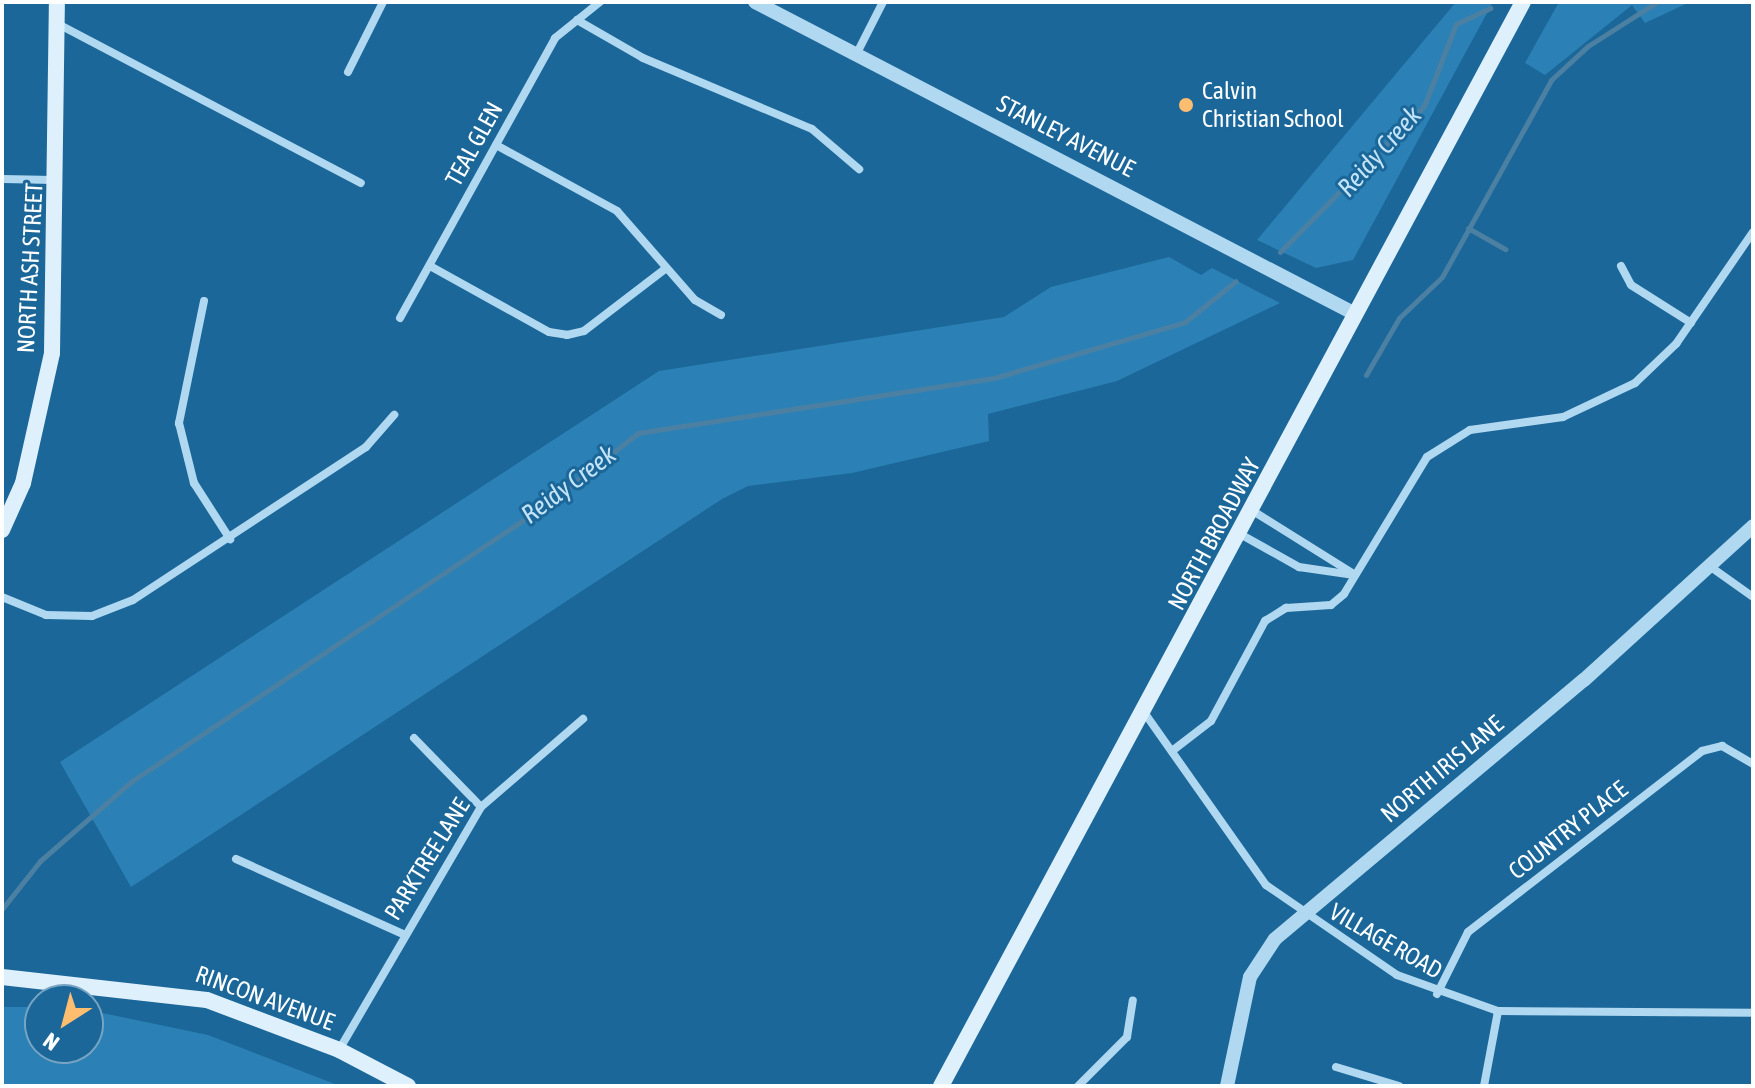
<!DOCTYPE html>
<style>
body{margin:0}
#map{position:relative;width:1755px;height:1088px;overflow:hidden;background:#1b6799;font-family:"Asap Condensed",sans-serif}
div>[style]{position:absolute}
.green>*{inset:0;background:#2b81b5}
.stream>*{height:5px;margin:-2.5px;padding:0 2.5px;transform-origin:2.5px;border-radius:2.5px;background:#4c80a2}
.minor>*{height:8px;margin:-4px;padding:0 4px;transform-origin:4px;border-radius:4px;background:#b0d8f0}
.tertiary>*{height:14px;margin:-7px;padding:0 7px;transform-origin:7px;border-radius:7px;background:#b0d8f0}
.secondary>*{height:16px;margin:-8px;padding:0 8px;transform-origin:8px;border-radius:8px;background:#def0fb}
.dots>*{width:22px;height:22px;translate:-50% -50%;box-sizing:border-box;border:4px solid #1b6799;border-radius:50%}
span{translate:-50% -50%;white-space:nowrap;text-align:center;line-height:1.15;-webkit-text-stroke:6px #1b6799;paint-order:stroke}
.poi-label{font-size:24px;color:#fff}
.left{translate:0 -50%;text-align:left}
.street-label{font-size:24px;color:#fff}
.water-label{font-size:26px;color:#c3e4f8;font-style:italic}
.frame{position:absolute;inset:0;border:4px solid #fff;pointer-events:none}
.north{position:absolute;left:24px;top:984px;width:80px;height:80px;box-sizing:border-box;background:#1b6799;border:2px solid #76a4c2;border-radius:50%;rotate:216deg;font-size:22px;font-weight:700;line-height:32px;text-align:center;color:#fff}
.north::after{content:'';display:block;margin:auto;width:28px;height:36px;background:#ffbd6f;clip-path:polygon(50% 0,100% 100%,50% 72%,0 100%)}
</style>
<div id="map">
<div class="green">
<i style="clip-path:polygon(1456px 2px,1493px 2px,1353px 260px,1316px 268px,1257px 240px)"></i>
<i style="clip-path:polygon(1559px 2px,1690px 2px,1645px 23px,1632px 5px,1545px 75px,1525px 63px)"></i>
<i style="clip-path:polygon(1169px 257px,1201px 275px,1212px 268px,1280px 303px,1117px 381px,988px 414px,989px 441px,852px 473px,748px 486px,722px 499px,131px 887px,60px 762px,659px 371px,1004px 317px,1051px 287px)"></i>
<i style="clip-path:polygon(2px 1007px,40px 1007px,40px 1048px,88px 1048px,88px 1010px,208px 1035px,340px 1086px,2px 1086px)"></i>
</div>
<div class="stream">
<i style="left:1468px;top:228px;width:43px;rotate:29.6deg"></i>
<i style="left:1280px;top:252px;width:205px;rotate:-45.4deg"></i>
<i style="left:1424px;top:106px;width:88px;rotate:-68.7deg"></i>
<i style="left:1456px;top:24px;width:38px;rotate:-25deg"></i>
<i style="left:1366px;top:375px;width:66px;rotate:-59.9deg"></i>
<i style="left:1399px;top:318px;width:59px;rotate:-43.6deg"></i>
<i style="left:1442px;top:277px;width:225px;rotate:-61deg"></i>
<i style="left:1551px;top:80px;width:50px;rotate:-42.6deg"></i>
<i style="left:1588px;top:46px;width:82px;rotate:-32.5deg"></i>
<i style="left:2px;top:909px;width:61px;rotate:-51.6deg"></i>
<i style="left:40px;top:861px;width:122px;rotate:-41deg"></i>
<i style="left:132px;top:781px;width:494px;rotate:-33.7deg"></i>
<i style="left:543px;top:507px;width:120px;rotate:-37.9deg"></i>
<i style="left:638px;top:433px;width:360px;rotate:-8.8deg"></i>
<i style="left:994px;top:378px;width:199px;rotate:-16.3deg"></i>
<i style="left:1185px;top:322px;width:65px;rotate:-38.8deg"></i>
</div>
<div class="minor">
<i style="left:577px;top:20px;width:76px;rotate:29.9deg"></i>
<i style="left:643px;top:58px;width:183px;rotate:22.8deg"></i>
<i style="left:812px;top:129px;width:62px;rotate:40.4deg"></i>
<i style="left:58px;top:24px;width:342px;rotate:27.7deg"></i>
<i style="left:856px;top:55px;width:59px;rotate:-63deg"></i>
<i style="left:348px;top:72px;width:78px;rotate:-63.4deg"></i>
<i style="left:496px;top:145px;width:138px;rotate:28.6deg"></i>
<i style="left:617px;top:211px;width:118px;rotate:48.8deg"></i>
<i style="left:695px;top:300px;width:30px;rotate:30deg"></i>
<i style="left:2px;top:179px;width:52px;rotate:1.1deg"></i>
<i style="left:430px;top:266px;width:136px;rotate:29deg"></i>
<i style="left:549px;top:332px;width:18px;rotate:9deg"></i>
<i style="left:567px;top:335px;width:17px;rotate:-13deg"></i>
<i style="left:584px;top:331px;width:102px;rotate:-37.4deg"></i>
<i style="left:1621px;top:266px;width:21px;rotate:62deg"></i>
<i style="left:1631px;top:285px;width:71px;rotate:32.3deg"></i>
<i style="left:204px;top:301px;width:125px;rotate:101.6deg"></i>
<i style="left:179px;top:423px;width:62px;rotate:76deg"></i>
<i style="left:194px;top:483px;width:67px;rotate:57.3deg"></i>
<i style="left:400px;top:318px;width:320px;rotate:-61deg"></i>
<i style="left:555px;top:38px;width:58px;rotate:-38.7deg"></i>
<i style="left:1253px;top:511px;width:119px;rotate:32deg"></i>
<i style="left:1240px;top:534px;width:68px;rotate:29.2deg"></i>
<i style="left:1299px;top:567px;width:56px;rotate:8.3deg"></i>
<i style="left:1708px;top:565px;width:55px;rotate:35.4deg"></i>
<i style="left:2px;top:597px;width:48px;rotate:22.2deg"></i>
<i style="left:46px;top:615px;width:46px;rotate:1.2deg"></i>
<i style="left:92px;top:616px;width:44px;rotate:-21.3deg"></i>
<i style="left:133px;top:600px;width:279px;rotate:-33.3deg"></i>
<i style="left:366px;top:447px;width:43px;rotate:-48.8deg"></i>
<i style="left:1146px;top:715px;width:208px;rotate:54.8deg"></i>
<i style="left:1266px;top:885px;width:159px;rotate:34.5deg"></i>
<i style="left:1397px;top:975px;width:107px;rotate:19.6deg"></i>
<i style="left:1498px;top:1011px;width:255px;rotate:0.4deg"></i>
<i style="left:414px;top:738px;width:96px;rotate:45.8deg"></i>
<i style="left:1172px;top:751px;width:49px;rotate:-37.6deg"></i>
<i style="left:1211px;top:721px;width:114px;rotate:-61.6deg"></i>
<i style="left:1265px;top:621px;width:25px;rotate:-32deg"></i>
<i style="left:1286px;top:608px;width:45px;rotate:-3.8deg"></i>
<i style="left:1331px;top:605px;width:17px;rotate:-40deg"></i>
<i style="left:1344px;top:594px;width:160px;rotate:-58.8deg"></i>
<i style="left:1427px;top:457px;width:51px;rotate:-32.1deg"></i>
<i style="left:1470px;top:430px;width:94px;rotate:-8deg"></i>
<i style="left:1563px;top:417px;width:80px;rotate:-25.3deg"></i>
<i style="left:1635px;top:383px;width:57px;rotate:-43.6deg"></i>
<i style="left:1676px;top:344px;width:136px;rotate:-55.5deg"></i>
<i style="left:236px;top:859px;width:183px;rotate:24.2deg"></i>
<i style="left:1437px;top:994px;width:69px;rotate:-63.4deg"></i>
<i style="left:1468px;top:932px;width:296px;rotate:-37.7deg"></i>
<i style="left:1702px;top:751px;width:21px;rotate:-14deg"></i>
<i style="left:1722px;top:746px;width:36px;rotate:30deg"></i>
<i style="left:339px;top:1050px;width:281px;rotate:-59.7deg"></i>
<i style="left:481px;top:807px;width:135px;rotate:-40.8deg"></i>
<i style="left:1336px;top:1067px;width:66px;rotate:16.8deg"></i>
<i style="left:1078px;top:1086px;width:69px;rotate:-45deg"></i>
<i style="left:1127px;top:1037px;width:37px;rotate:-81deg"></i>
<i style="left:1484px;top:1086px;width:76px;rotate:-79.4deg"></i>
</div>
<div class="tertiary">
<i style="left:755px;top:2px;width:676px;rotate:27.47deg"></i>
<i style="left:1227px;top:1086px;width:111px;rotate:-78.1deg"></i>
<i style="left:1250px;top:977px;width:45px;rotate:-56.7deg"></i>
<i style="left:1275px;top:939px;width:403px;rotate:-40deg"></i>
<i style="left:1584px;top:680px;width:229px;rotate:-42.3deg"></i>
</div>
<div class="secondary">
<i style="left:2px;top:530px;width:51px;rotate:-65.9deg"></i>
<i style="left:23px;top:483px;width:133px;rotate:-77.4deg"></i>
<i style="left:52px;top:353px;width:351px;rotate:-89.2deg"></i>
<i style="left:2px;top:977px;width:206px;rotate:6.4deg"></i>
<i style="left:207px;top:1000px;width:141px;rotate:20.7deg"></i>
<i style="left:339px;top:1050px;width:78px;rotate:27.6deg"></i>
<i style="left:941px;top:1086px;width:1230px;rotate:-61.77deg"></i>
</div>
<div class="dots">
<i style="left:1186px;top:105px;background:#ffbd6f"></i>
</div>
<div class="poi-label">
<span class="left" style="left:1202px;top:105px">Calvin<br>Christian School</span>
</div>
<div class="street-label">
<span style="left:1066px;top:136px;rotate:27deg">STANLEY AVENUE</span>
<span style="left:474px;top:144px;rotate:-61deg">TEAL GLEN</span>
<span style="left:30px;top:268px;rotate:-87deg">NORTH ASH STREET</span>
<span style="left:1214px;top:534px;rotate:-62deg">NORTH BROADWAY</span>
<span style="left:1442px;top:769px;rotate:-40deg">NORTH IRIS LANE</span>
<span style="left:1568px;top:830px;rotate:-38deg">COUNTRY PLACE</span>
<span style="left:427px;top:859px;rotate:-58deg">PARKTREE LANE</span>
<span style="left:1386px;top:941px;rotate:30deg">VILLAGE ROAD</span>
<span style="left:265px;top:998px;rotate:20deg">RINCON AVENUE</span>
</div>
<div class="water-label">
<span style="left:1380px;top:152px;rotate:-48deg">Reidy Creek</span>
<span style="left:569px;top:485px;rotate:-37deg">Reidy Creek</span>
</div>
<div class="frame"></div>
<div class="north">N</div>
</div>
